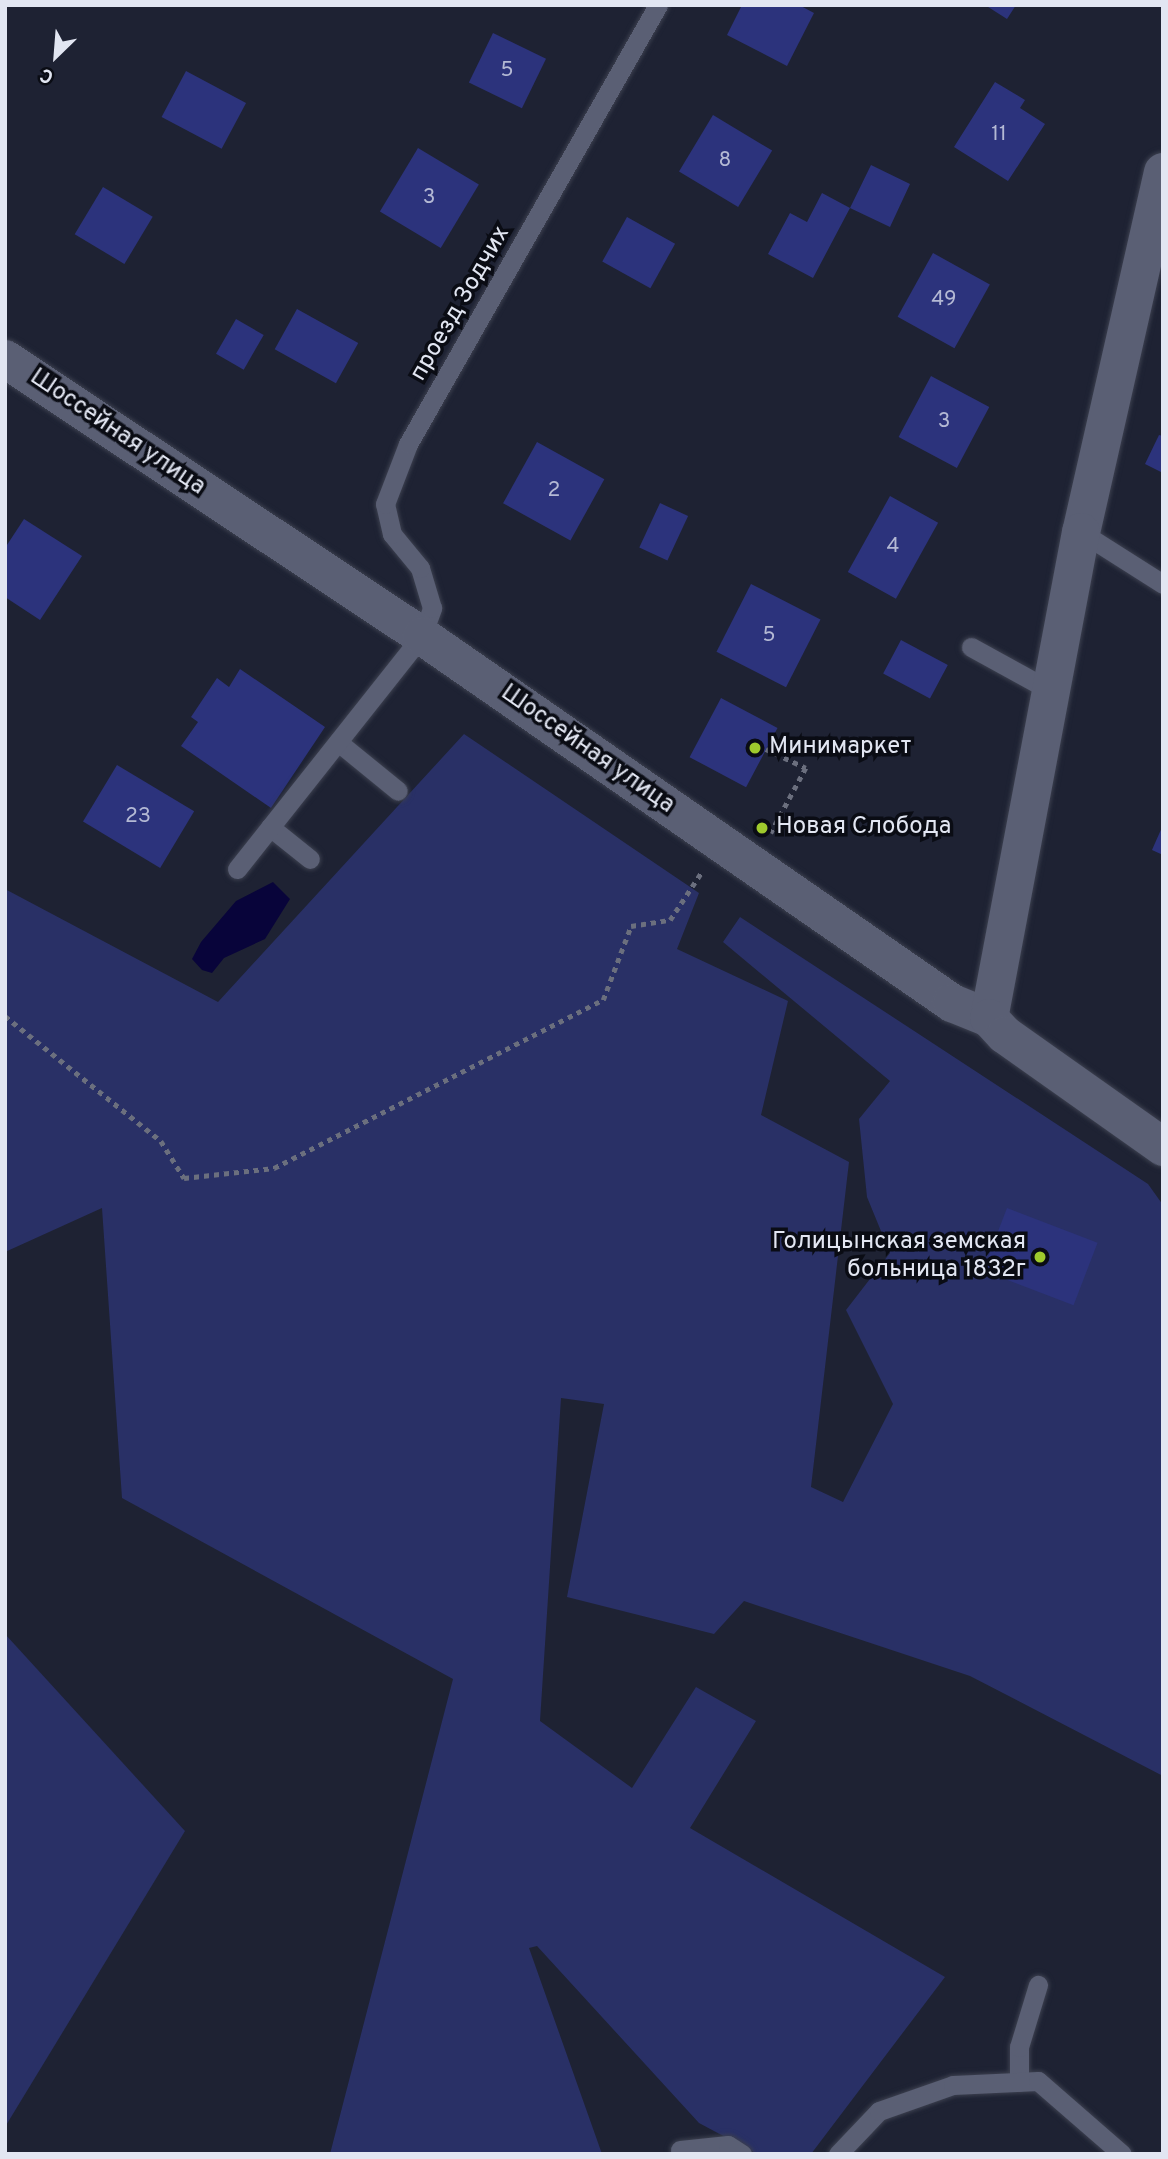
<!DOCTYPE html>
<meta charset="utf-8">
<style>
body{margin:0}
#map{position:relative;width:1168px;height:2159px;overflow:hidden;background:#1e2233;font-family:Overpass,sans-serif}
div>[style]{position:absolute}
.green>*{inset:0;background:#293066}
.water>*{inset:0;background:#08043a}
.building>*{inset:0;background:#2c337c;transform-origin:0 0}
.path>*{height:4.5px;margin-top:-2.25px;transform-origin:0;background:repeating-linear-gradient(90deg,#6b6f7e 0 5px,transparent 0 10px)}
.roads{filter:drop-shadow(0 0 2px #3c404f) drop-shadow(0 0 2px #3c404f)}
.lane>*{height:19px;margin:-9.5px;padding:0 9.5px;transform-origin:9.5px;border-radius:9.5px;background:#5a5f74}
.street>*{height:38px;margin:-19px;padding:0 19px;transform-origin:19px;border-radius:19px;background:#5a5f74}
.secondary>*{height:38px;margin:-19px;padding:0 19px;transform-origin:19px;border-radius:19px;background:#5a5f74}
.dots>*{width:19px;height:19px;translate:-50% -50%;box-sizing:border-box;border:4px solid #0a0c14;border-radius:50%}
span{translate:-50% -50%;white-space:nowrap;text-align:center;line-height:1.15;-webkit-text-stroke:7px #0a0c14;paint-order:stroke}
.number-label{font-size:21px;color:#b4b9d4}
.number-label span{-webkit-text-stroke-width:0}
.street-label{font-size:24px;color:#e2e6f2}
.poi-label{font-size:24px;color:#e2e6f2}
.left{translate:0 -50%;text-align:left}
.right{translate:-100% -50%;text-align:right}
.frame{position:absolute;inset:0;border:7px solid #e2e6f2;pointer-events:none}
.north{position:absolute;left:21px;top:21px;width:70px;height:70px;-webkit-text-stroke:5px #0a0c14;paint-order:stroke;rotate:205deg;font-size:19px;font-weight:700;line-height:28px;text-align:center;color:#e2e6f2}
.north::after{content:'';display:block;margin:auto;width:24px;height:32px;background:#e2e6f2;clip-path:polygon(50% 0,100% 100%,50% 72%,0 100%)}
</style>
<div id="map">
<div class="green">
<i style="clip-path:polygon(464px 734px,699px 893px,677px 949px,788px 1001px,761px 1115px,849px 1162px,811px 1487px,843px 1502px,893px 1404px,846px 1310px,890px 1253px,867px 1197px,859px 1119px,890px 1081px,723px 942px,740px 917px,1148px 1184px,1163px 1205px,1163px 1776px,970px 1676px,744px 1601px,714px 1634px,567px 1597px,604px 1404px,561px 1398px,540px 1721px,632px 1788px,696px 1687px,756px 1721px,690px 1828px,945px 1977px,811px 2154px,757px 2154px,699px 2123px,537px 1946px,529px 1948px,602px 2154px,330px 2154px,453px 1679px,122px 1498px,102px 1208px,5px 1252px,5px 889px,218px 1002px)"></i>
<i style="clip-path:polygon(5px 1634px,185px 1831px,5px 2127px)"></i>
</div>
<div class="water">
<i style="clip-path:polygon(273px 882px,290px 899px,265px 939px,224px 958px,212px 973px,202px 970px,192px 959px,201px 942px,236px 901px)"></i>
</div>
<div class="building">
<i style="clip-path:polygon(742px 5px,799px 5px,814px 13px,787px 66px,727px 35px)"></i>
<i style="clip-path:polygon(985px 5px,1016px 5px,1007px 19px)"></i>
<i style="left:493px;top:33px;width:59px;height:55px;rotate:26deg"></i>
<i style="left:186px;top:71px;width:68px;height:52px;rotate:28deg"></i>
<i style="clip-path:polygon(995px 82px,1025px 100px,1020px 108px,1045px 124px,1008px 181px,954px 147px)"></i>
<i style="left:713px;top:115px;width:69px;height:66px;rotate:31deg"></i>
<i style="left:418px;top:148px;width:71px;height:74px;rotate:31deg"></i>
<i style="clip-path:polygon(871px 165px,910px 184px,890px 227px,850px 208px,813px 278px,768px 254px,790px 213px,807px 222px,822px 193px,850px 208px)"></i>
<i style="left:103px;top:187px;width:58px;height:55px;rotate:31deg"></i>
<i style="left:627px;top:217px;width:55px;height:51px;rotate:29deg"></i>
<i style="left:933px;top:253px;width:65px;height:73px;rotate:29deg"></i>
<i style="left:297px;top:309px;width:70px;height:46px;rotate:29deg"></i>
<i style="left:236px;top:319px;width:32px;height:40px;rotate:30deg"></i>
<i style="left:931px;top:376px;width:66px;height:69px;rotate:28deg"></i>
<i style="clip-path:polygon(1159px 435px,1163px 436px,1163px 473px,1145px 464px)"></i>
<i style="left:537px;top:442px;width:77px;height:70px;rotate:29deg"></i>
<i style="left:890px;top:496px;width:55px;height:87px;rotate:29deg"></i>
<i style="left:660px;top:503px;width:31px;height:49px;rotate:25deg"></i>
<i style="clip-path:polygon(24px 519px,82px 556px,40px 620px,5px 597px,5px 548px)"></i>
<i style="left:751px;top:584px;width:78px;height:76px;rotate:27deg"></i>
<i style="left:901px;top:640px;width:53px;height:38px;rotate:28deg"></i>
<i style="clip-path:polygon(240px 669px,325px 727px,271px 808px,181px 746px,198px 722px,191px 717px,217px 678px,229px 687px)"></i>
<i style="left:721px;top:698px;width:64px;height:67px;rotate:28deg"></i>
<i style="left:117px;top:765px;width:90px;height:66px;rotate:31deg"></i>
<i style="clip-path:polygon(1163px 825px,1163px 855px,1152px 850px)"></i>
<i style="left:1007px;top:1208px;width:97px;height:67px;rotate:21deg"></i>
</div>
<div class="path">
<i style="left:766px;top:749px;width:44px;rotate:25.4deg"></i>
<i style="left:806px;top:768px;width:74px;rotate:118.3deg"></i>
<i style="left:5px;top:1016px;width:200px;rotate:38.7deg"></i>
<i style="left:161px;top:1141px;width:44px;rotate:58.1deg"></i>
<i style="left:184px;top:1178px;width:91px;rotate:-6.3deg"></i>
<i style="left:274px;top:1168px;width:369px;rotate:-27.1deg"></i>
<i style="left:603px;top:1000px;width:79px;rotate:-69.3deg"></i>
<i style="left:631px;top:926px;width:39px;rotate:-9deg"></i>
<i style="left:670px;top:920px;width:56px;rotate:-56.6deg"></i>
</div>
<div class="roads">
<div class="lane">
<i style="left:1081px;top:532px;width:97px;rotate:32.4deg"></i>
<i style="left:971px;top:647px;width:91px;rotate:28.8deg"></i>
<i style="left:338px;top:742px;width:77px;rotate:39.2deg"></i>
<i style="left:270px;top:827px;width:51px;rotate:38.7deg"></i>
<i style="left:237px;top:869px;width:298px;rotate:-51.6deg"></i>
<i style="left:422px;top:636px;width:30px;rotate:-70deg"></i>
<i style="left:432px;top:608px;width:42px;rotate:-106.7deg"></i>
<i style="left:420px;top:568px;width:44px;rotate:-129.5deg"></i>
<i style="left:392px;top:534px;width:31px;rotate:-103deg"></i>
<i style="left:385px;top:504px;width:64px;rotate:-69deg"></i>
<i style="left:408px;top:444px;width:505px;rotate:-60.34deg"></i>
<i style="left:1019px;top:2082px;width:35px;rotate:-90deg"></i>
<i style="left:1019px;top:2047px;width:65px;rotate:-73deg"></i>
<i style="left:680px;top:2150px;width:48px;rotate:-5.9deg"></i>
<i style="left:728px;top:2145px;width:17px;rotate:33deg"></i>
<i style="left:838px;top:2154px;width:59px;rotate:-46.4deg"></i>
<i style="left:879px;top:2111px;width:78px;rotate:-19.4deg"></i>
<i style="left:953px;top:2085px;width:85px;rotate:-2.7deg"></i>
<i style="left:1038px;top:2081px;width:111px;rotate:41deg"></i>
</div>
<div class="street">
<i style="left:5px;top:359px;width:501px;rotate:33.59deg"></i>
<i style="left:422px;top:636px;width:645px;rotate:34.7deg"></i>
<i style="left:952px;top:1003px;width:40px;rotate:22deg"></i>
</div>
<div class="secondary">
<i style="left:1163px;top:172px;width:369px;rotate:102.8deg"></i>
<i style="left:1081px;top:532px;width:495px;rotate:100.7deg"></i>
<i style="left:989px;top:1018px;width:23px;rotate:47deg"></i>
<i style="left:1005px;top:1035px;width:194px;rotate:35.3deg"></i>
</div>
</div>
<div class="dots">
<i style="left:755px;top:748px;background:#9fca2d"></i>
<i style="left:762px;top:828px;background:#9fca2d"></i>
<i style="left:1040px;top:1257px;background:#9fca2d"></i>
</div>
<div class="number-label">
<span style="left:507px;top:71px">5</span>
<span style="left:999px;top:135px">11</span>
<span style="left:725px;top:161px">8</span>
<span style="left:429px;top:198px">3</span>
<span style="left:944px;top:300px">49</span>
<span style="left:944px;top:422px">3</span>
<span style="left:554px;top:491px">2</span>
<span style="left:893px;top:547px">4</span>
<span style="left:769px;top:636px">5</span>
<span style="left:138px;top:817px">2З</span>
</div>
<div class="street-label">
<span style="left:461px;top:304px;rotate:-60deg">проезд Зодчих</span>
<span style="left:117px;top:433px;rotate:34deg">Шоссейная улица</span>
<span style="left:587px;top:750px;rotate:35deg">Шоссейная улица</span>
</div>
<div class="poi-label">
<span class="left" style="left:769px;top:748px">Минимаркет</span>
<span class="left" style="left:776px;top:828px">Новая Слобода</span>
<span class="right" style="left:1026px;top:1257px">Голицынская земская<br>больница 1832г</span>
</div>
<div class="frame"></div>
<div class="north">С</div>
</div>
